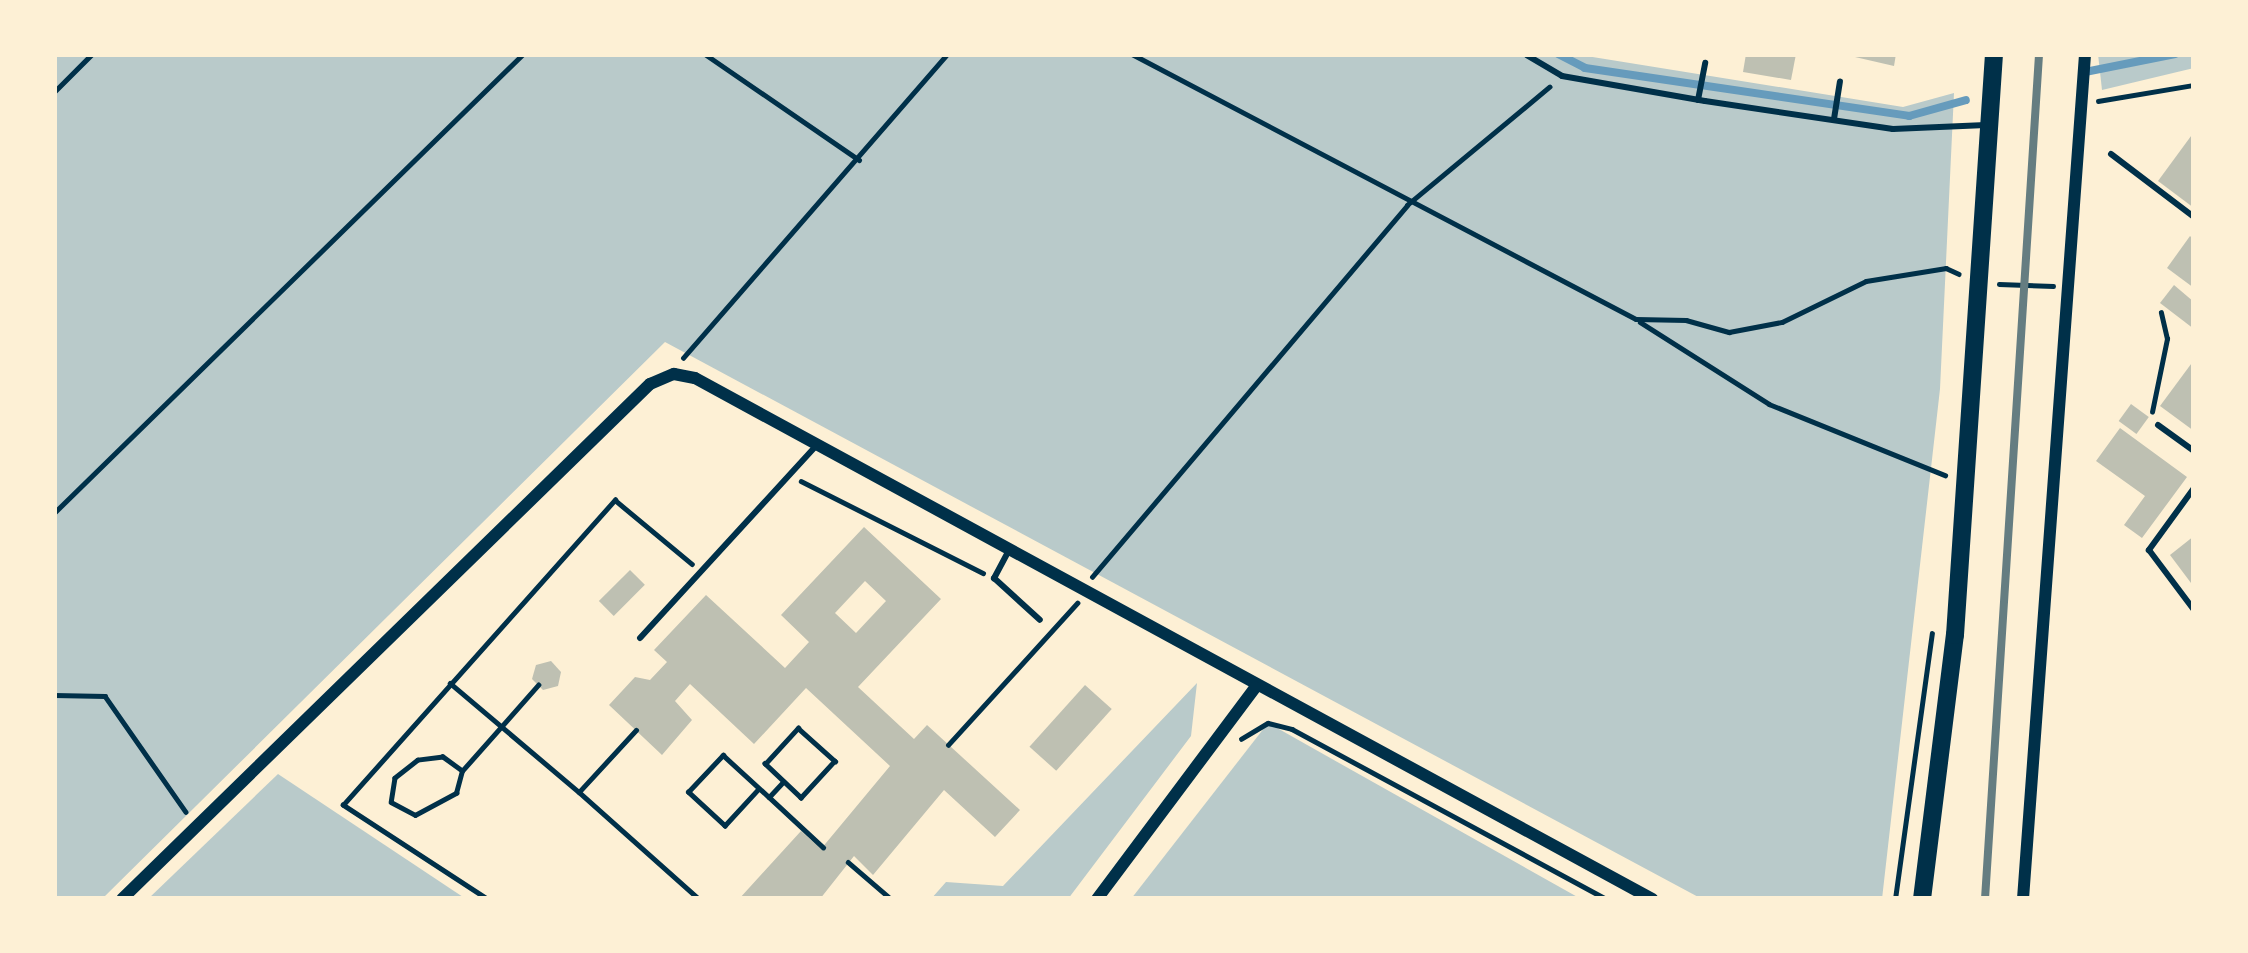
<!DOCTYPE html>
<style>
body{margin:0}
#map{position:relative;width:2248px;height:953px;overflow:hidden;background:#fdf0d5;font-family:"PT Sans Narrow",sans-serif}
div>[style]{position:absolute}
.green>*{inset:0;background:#b9caca}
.stream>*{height:8px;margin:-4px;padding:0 4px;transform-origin:4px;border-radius:4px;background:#669bbc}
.building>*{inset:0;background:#bec0b2;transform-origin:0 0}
.path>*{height:4.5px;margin:-2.25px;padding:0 2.25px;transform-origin:2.25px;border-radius:2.25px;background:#003049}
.service>*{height:6px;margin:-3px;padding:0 3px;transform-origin:3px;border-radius:3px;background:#003049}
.minor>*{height:12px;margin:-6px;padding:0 6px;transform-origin:6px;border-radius:6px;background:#003049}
.secondary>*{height:18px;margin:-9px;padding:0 9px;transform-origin:9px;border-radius:9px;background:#003049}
.rail>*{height:8px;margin:-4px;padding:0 4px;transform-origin:4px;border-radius:4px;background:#657d81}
span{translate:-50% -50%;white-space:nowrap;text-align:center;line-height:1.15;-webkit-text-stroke:12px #fdf0d5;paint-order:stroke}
.frame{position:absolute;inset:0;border:57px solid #fdf0d5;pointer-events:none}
</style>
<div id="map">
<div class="green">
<i style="clip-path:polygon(54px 54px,1574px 54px,1903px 107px,1954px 93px,1940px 389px,1882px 899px,1702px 899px,665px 342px,102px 899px,54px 899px)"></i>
<i style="clip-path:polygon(2098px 54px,2194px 54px,2194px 68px,2102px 90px)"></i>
<i style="clip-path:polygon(1197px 683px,1191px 736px,1068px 899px,931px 899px,946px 882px,1003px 886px)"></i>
<i style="clip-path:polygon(1268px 723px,1581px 899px,1131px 899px)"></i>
<i style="clip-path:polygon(278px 774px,466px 899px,148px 899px)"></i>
</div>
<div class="stream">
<i style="left:1558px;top:54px;width:30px;rotate:27deg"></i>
<i style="left:1585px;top:68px;width:328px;rotate:8.4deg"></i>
<i style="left:1909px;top:116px;width:59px;rotate:-15.7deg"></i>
<i style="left:2085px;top:72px;width:92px;rotate:-11.3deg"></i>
</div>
<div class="building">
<i style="clip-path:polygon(1746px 54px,1796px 54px,1791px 80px,1743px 72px)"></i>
<i style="clip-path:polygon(1842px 54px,1896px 54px,1894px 66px)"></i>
<i style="clip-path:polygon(2194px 132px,2194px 208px,2158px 181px)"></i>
<i style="clip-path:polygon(2190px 236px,2194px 240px,2194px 288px,2167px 268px)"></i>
<i style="clip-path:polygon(2174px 285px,2194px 302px,2194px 329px,2160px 303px)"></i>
<i style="clip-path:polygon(2194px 360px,2194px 431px,2160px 406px)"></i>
<i style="left:2131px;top:404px;width:22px;height:21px;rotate:36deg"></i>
<i style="clip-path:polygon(2120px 428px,2187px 477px,2142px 538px,2124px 525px,2145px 496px,2096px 461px)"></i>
<i style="clip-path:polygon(evenodd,864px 527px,941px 599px,858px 687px,914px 739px,927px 725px,1020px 810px,995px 837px,944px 790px,873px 875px,854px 856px,820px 899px,739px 899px,801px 831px,821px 849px,890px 766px,806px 688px,754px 744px,690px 684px,675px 701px,692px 720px,662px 755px,609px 705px,635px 677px,650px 680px,667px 662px,654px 650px,706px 595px,785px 668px,809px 642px,781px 615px,864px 527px,865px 581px,886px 601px,856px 633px,835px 613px,865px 581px)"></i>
<i style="clip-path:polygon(2194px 536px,2194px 587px,2170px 555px)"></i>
<i style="left:630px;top:570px;width:21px;height:44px;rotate:45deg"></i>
<i style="clip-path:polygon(551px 661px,561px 672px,558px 686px,543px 690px,532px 679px,536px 665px)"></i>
<i style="left:1085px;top:685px;width:36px;height:83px;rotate:42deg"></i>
</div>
<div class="path">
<i style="left:705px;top:54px;width:187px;rotate:34.5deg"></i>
<i style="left:1132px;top:54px;width:569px;rotate:27.74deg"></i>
<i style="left:1636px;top:319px;width:50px;rotate:1.1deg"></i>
<i style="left:1686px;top:320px;width:45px;rotate:15.6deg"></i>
<i style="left:1729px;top:332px;width:54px;rotate:-10.7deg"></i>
<i style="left:1782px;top:322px;width:93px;rotate:-26deg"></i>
<i style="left:1866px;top:281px;width:81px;rotate:-9.2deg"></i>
<i style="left:1946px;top:268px;width:14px;rotate:25deg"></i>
<i style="left:54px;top:92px;width:54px;rotate:-45deg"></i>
<i style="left:2098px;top:101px;width:97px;rotate:-9.5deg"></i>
<i style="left:1999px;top:284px;width:54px;rotate:2.1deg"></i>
<i style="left:1640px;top:322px;width:153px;rotate:32.4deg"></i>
<i style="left:1769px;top:404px;width:190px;rotate:22deg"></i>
<i style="left:683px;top:358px;width:403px;rotate:-49deg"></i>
<i style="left:2152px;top:412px;width:75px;rotate:-78.4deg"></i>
<i style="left:2167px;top:339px;width:27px;rotate:-103deg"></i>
<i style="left:801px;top:481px;width:204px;rotate:26.8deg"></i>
<i style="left:54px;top:513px;width:656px;rotate:-44.38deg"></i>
<i style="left:1092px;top:577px;width:487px;rotate:-49.7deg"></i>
<i style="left:1407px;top:205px;width:185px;rotate:-39.7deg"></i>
<i style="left:450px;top:683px;width:169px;rotate:40.2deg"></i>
<i style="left:579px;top:792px;width:84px;rotate:-47.4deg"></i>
<i style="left:54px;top:695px;width:51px;rotate:1.1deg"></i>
<i style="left:105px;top:696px;width:141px;rotate:55.1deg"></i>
<i style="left:798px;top:728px;width:50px;rotate:41.7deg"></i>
<i style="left:835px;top:761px;width:50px;rotate:132.6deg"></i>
<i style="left:801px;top:798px;width:50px;rotate:-136.6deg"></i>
<i style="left:765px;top:764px;width:49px;rotate:-47.5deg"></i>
<i style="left:1241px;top:739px;width:31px;rotate:-31deg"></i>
<i style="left:1268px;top:723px;width:25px;rotate:14deg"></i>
<i style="left:1292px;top:729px;width:358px;rotate:28.4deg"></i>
<i style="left:948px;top:745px;width:192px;rotate:-47.7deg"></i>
<i style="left:462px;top:771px;width:24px;rotate:-144deg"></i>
<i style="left:443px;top:757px;width:25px;rotate:173deg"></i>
<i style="left:418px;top:760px;width:29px;rotate:142deg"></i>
<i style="left:395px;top:778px;width:24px;rotate:99deg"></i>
<i style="left:391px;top:802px;width:27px;rotate:28deg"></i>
<i style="left:415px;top:815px;width:47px;rotate:-28.2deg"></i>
<i style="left:456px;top:793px;width:23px;rotate:-75deg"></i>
<i style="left:462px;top:771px;width:115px;rotate:-48.5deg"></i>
<i style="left:759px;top:789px;width:50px;rotate:132.6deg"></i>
<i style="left:725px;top:826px;width:50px;rotate:-137.4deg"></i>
<i style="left:688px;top:792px;width:51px;rotate:-46.6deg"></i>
<i style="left:723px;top:755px;width:62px;rotate:42.4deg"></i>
<i style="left:769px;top:797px;width:74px;rotate:42.8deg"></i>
<i style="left:579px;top:792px;width:161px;rotate:41.7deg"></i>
<i style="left:769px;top:797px;width:21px;rotate:-47deg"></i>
<i style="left:848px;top:862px;width:57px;rotate:40.7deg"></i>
<i style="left:487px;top:899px;width:172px;rotate:-146.9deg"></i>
<i style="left:343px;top:805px;width:409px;rotate:-48.3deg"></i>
<i style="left:615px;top:500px;width:100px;rotate:39.7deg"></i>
<i style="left:1895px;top:899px;width:268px;rotate:-82.1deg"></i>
</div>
<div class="service">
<i style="left:1525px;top:54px;width:43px;rotate:30.7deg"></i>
<i style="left:1562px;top:76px;width:145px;rotate:9.9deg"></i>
<i style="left:1705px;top:101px;width:190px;rotate:8.5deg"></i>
<i style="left:1893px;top:129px;width:93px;rotate:-2.5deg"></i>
<i style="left:1698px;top:100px;width:38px;rotate:-79deg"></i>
<i style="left:1834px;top:119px;width:38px;rotate:-81deg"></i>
<i style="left:2111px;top:154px;width:104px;rotate:37.2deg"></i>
<i style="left:2158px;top:425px;width:44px;rotate:35.8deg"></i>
<i style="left:2194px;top:488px;width:77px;rotate:126deg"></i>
<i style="left:2149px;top:550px;width:75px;rotate:53.1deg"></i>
<i style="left:1008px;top:552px;width:30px;rotate:118deg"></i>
<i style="left:994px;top:578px;width:62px;rotate:42.4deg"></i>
<i style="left:640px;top:638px;width:259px;rotate:-47.5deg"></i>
</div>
<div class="minor">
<i style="left:122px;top:899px;width:738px;rotate:-44.29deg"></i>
<i style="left:650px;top:384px;width:26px;rotate:-23deg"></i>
<i style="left:674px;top:374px;width:21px;rotate:11deg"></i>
<i style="left:695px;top:378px;width:1090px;rotate:28.56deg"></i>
<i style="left:1097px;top:899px;width:264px;rotate:-53.2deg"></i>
<i style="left:2023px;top:899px;width:847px;rotate:-85.8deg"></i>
</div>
<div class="secondary">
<i style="left:1922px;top:899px;width:266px;rotate:-82.9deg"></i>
<i style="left:1955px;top:635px;width:582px;rotate:-86.16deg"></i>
</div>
<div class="rail">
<i style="left:1985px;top:899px;width:847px;rotate:-86.34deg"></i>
</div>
<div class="frame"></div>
</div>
